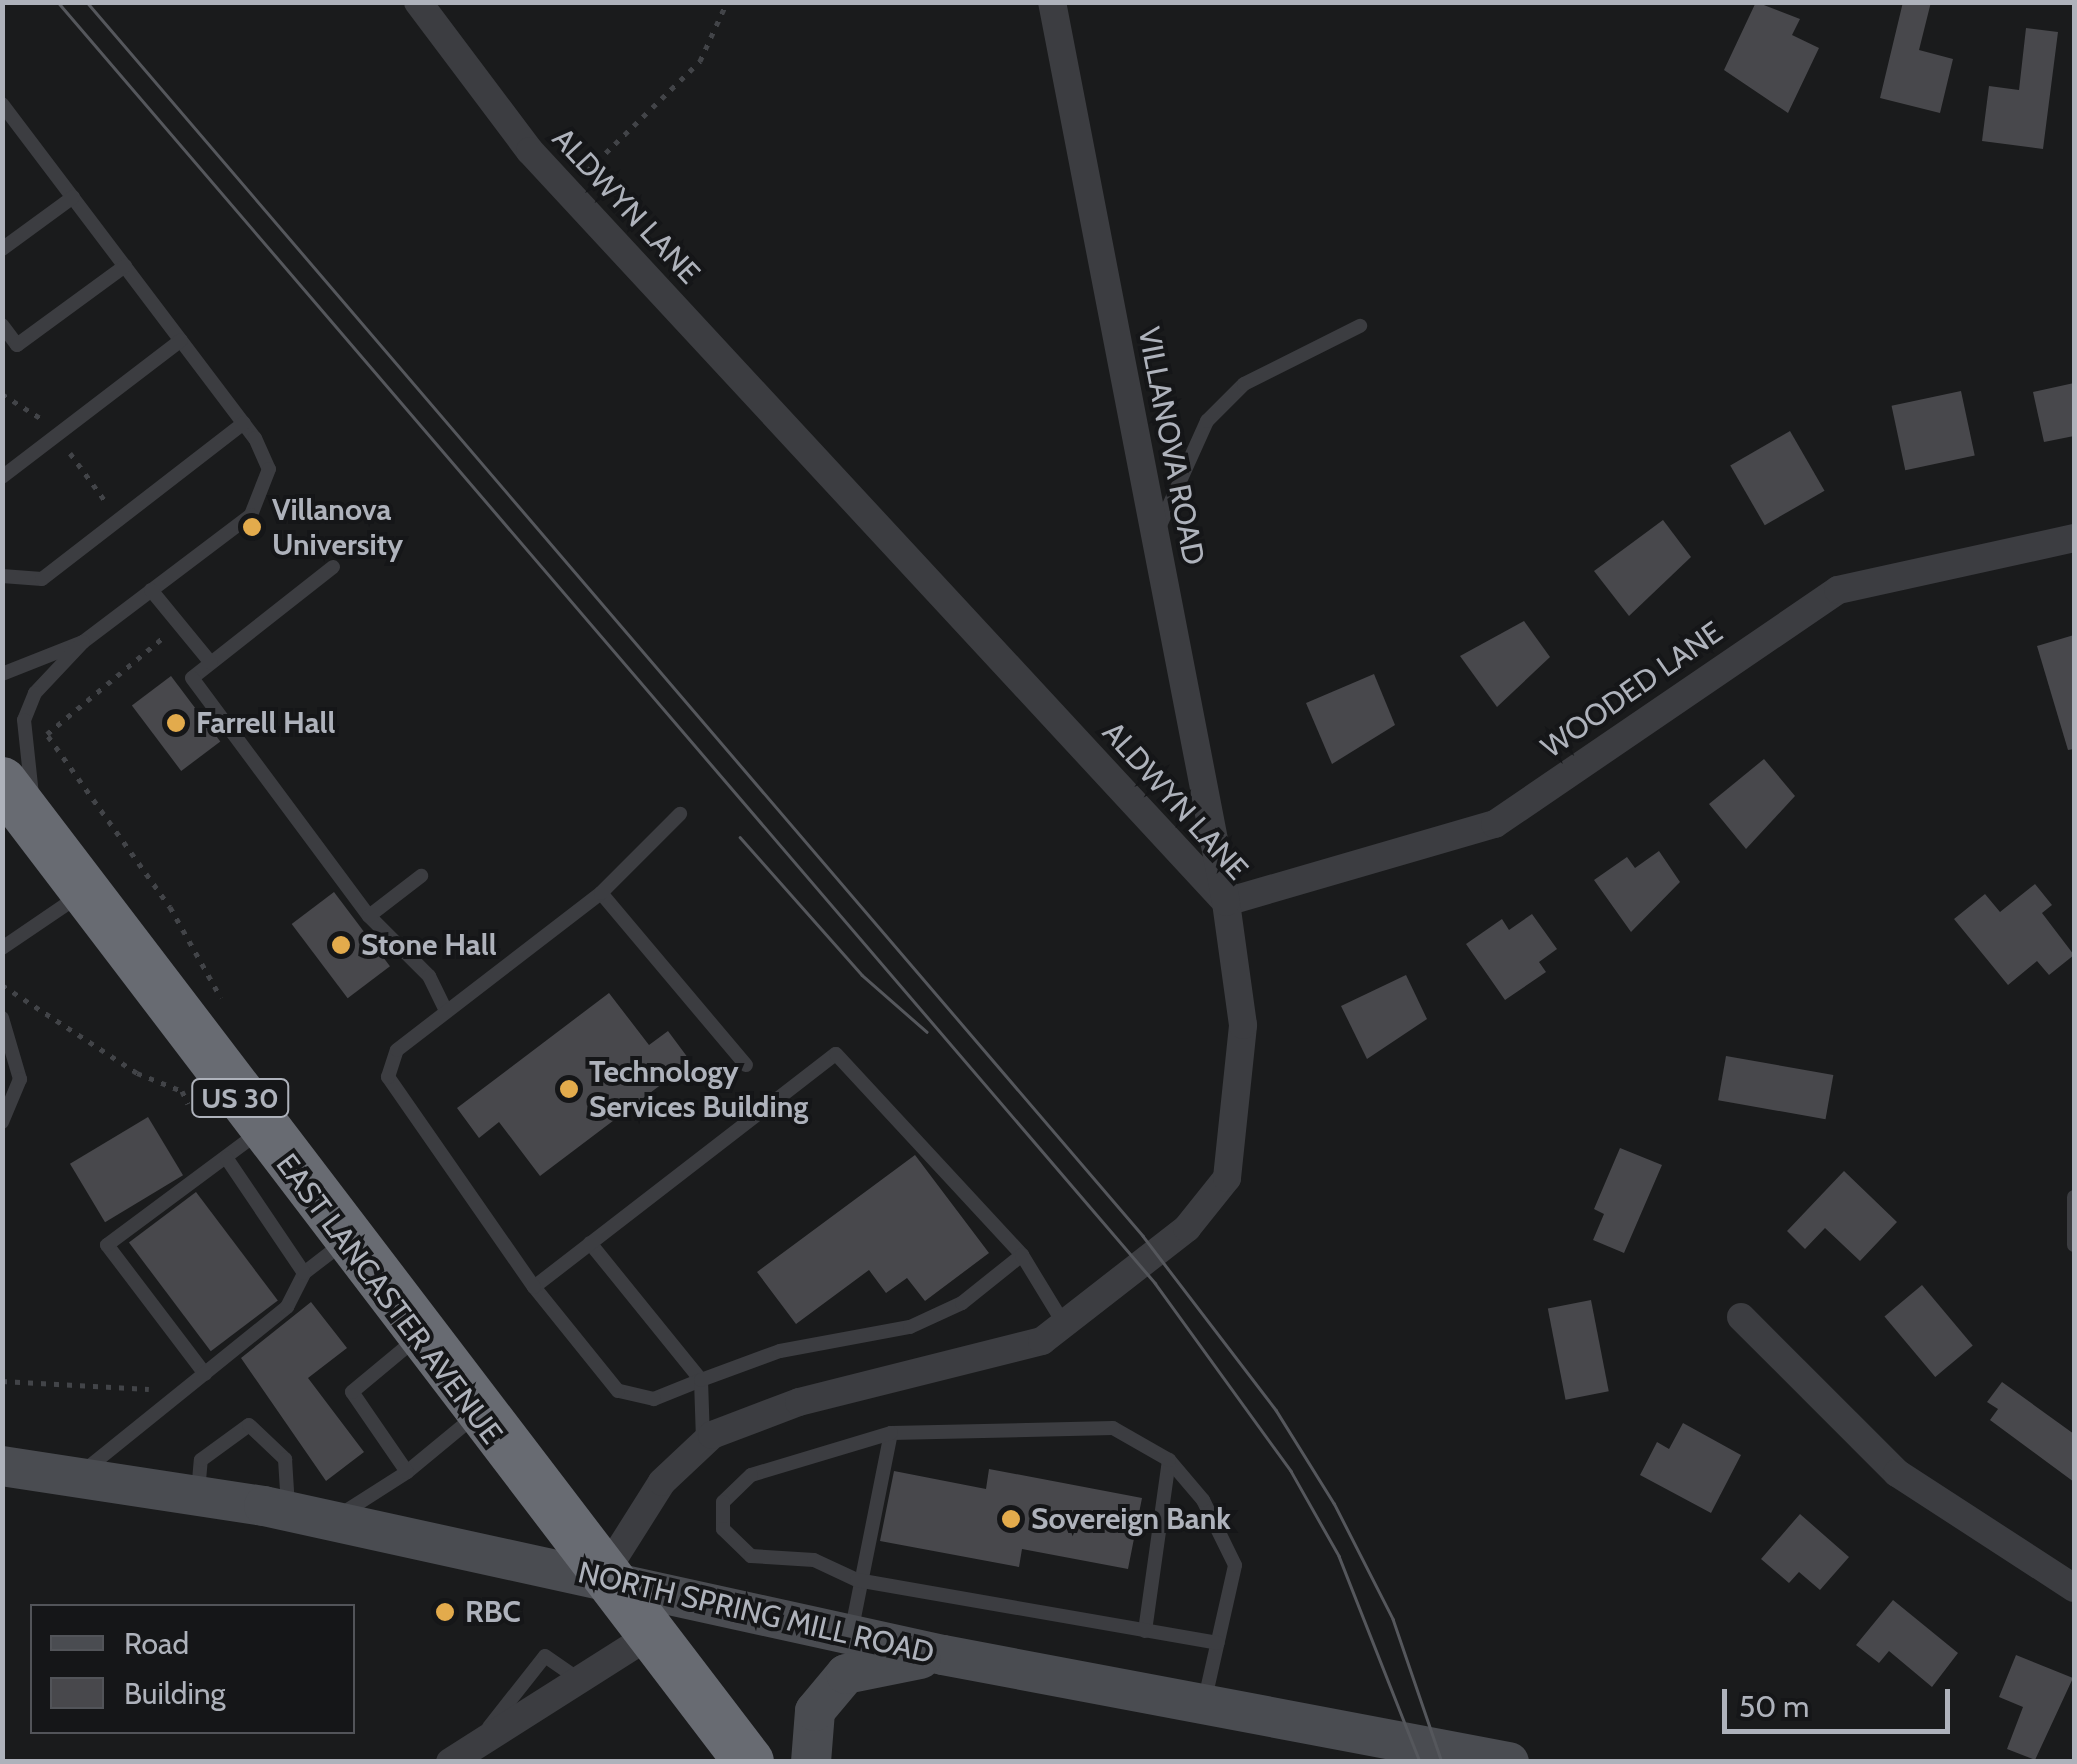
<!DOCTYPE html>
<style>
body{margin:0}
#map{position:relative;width:2077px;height:1764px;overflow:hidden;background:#1a1b1c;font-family:Cabin,sans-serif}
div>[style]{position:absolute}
.building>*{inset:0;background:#48484c;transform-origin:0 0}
.path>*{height:5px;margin-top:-2.5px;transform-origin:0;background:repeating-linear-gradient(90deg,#424448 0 5px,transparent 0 13px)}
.lane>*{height:14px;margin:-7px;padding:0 7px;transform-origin:7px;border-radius:7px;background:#3c3d41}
.street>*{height:28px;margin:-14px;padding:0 14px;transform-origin:14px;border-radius:14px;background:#3c3d41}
.secondary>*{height:40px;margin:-20px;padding:0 20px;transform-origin:20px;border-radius:20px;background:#4a4c51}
.highway>*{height:50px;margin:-25px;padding:0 25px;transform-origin:25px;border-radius:25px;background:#686b72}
.tram>*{height:2.5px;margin:-1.25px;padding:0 1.25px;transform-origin:1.25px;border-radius:1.25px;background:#55575c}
.dots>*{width:28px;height:28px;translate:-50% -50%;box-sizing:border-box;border:5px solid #151618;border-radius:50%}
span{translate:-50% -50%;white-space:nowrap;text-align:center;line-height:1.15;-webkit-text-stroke:8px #151618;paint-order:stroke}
.shield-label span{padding:2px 8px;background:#151618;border:2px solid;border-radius:8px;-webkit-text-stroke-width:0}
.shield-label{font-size:28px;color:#aeb2bb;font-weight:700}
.street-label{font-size:30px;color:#aeb2bb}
.poi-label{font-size:30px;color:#aeb2bb;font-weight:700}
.left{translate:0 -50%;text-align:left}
.frame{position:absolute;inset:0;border:5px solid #aeb2bb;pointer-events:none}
.legend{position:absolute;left:30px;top:1604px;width:325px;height:130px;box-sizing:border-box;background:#151618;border:2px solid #525459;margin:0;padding:12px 18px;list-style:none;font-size:30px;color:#aeb2bb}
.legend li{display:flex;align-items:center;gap:20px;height:50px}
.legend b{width:50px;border:2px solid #525459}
.scale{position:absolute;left:1722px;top:1689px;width:228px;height:45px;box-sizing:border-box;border:5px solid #aeb2bb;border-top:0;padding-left:12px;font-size:30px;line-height:35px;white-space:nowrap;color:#aeb2bb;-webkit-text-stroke:8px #151618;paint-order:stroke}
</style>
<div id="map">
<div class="building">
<i style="clip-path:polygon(1756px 2px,1800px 19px,1792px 35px,1819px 48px,1788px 113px,1724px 70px)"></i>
<i style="clip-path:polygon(1903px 2px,1931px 2px,1919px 50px,1953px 59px,1940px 113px,1880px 98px)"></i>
<i style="clip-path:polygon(2026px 28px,2058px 32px,2043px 149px,1982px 141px,1989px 86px,2019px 90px)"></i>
<i style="clip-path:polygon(2074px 383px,2074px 436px,2044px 442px,2033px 392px)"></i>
<i style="left:1961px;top:391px;width:66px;height:71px;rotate:78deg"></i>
<i style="left:1790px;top:431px;width:69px;height:69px;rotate:60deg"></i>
<i style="clip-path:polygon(1663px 520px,1691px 557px,1629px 616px,1594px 571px)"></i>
<i style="clip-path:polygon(1524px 621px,1550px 657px,1497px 707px,1460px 656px)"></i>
<i style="clip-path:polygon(2074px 635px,2074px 749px,2068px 750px,2037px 646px)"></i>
<i style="clip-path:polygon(1374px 674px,1395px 725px,1332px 764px,1306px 703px)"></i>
<i style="left:171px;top:676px;width:82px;height:49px;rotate:53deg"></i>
<i style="clip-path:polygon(1764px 759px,1795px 796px,1746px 849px,1709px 804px)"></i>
<i style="clip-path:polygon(1659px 851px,1680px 882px,1631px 932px,1594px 880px,1627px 857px,1635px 868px)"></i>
<i style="clip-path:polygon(2035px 884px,2052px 905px,2042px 913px,2074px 955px,2049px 975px,2037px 961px,2008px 985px,1954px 919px,1985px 894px,2000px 912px)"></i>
<i style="left:334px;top:892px;width:93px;height:53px;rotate:53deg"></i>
<i style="clip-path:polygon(1532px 914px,1557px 949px,1539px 962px,1546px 972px,1505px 1000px,1466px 944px,1502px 919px,1509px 930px)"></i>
<i style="clip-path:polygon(1406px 975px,1427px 1019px,1367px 1059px,1341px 1006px)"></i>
<i style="clip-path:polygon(609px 993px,649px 1045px,668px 1031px,691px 1062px,540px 1176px,499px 1122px,479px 1138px,457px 1108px)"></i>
<i style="left:1726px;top:1056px;width:109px;height:45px;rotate:10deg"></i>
<i style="left:148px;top:1117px;width:68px;height:91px;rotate:59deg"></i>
<i style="clip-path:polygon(1620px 1148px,1662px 1165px,1624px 1253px,1593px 1240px,1604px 1214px,1594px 1209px)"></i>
<i style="clip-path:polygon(915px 1155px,989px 1253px,925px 1301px,907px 1278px,886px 1293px,869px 1270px,796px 1324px,757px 1272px)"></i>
<i style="clip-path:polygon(1844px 1171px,1897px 1222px,1860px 1261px,1825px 1228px,1805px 1249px,1787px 1231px)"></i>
<i style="left:196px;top:1192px;width:136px;height:84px;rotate:53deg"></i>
<i style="left:1922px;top:1285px;width:79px;height:49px;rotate:50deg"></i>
<i style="left:1591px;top:1300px;width:93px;height:44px;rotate:79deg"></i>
<i style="clip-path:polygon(311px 1302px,347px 1348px,308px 1378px,364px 1452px,326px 1481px,241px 1358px)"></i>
<i style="clip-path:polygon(2002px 1382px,2074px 1434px,2074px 1482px,1990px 1420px,1998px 1409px,1987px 1402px)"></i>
<i style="clip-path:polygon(1683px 1423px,1741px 1455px,1711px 1513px,1640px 1475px,1657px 1442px,1669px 1449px)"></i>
<i style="clip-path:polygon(989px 1469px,1142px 1498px,1128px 1569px,1022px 1549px,1019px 1567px,880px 1541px,894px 1471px,986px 1489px)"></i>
<i style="clip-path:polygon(1800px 1514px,1849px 1557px,1820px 1590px,1799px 1572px,1789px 1583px,1761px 1559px)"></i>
<i style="clip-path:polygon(1893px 1600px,1958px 1653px,1932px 1687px,1889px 1651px,1879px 1663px,1856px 1645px)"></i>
<i style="clip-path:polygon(2016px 1655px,2073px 1678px,2035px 1760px,2007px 1749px,2023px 1707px,1999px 1697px)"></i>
</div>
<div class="path">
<i style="left:587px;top:171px;width:158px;rotate:-44.2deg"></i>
<i style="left:700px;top:61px;width:65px;rotate:-65.4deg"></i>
<i style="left:2px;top:394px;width:51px;rotate:32.1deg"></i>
<i style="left:70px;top:453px;width:64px;rotate:53.8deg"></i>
<i style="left:47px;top:734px;width:152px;rotate:-39.7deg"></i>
<i style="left:48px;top:736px;width:210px;rotate:54.5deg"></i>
<i style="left:170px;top:907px;width:104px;rotate:60.7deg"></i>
<i style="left:2px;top:985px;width:161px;rotate:33.1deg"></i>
<i style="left:137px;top:1073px;width:48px;rotate:21.8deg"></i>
<i style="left:182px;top:1091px;width:14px;rotate:65deg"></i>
<i style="left:2px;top:1381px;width:147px;rotate:3.1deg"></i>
</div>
<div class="lane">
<i style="left:2px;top:104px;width:419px;rotate:52.9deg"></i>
<i style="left:255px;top:438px;width:34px;rotate:66deg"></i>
<i style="left:269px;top:469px;width:49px;rotate:111.4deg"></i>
<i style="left:251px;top:515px;width:211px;rotate:142.9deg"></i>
<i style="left:2px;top:249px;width:88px;rotate:-36.2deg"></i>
<i style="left:2px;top:325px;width:25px;rotate:53deg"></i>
<i style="left:17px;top:345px;width:134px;rotate:-36.2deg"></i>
<i style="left:2px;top:477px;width:225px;rotate:-37.4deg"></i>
<i style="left:1158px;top:530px;width:120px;rotate:-65.8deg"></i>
<i style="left:1207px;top:421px;width:52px;rotate:-45deg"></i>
<i style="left:1244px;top:384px;width:130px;rotate:-26.6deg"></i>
<i style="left:333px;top:567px;width:179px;rotate:141.8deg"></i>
<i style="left:192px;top:678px;width:297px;rotate:53.4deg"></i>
<i style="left:369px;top:916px;width:85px;rotate:45deg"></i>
<i style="left:429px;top:976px;width:39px;rotate:64deg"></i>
<i style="left:2px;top:576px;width:40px;rotate:4.3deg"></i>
<i style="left:42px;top:579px;width:255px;rotate:-37.7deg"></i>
<i style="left:151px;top:590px;width:94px;rotate:50.6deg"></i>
<i style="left:2px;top:674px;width:87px;rotate:-21.6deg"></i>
<i style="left:83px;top:642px;width:70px;rotate:133.3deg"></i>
<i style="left:35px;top:693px;width:29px;rotate:112deg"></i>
<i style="left:24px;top:720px;width:75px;rotate:83.9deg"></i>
<i style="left:601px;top:893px;width:225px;rotate:49.9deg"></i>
<i style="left:369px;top:916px;width:66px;rotate:-37.6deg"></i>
<i style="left:2px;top:948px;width:91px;rotate:-34.2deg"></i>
<i style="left:2px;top:1018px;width:64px;rotate:73.6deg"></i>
<i style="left:20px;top:1079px;width:47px;rotate:112.7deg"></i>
<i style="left:2074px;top:1197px;width:48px;rotate:90deg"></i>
<i style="left:590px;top:1243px;width:176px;rotate:51deg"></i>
<i style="left:701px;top:1380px;width:51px;rotate:158deg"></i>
<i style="left:654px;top:1399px;width:37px;rotate:-167deg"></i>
<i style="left:618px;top:1391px;width:134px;rotate:-128.9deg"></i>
<i style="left:534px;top:1287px;width:381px;rotate:-37.7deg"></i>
<i style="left:836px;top:1054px;width:274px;rotate:47.2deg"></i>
<i style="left:304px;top:1273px;width:49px;rotate:-37.6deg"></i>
<i style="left:534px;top:1287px;width:256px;rotate:-124.8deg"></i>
<i style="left:388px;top:1077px;width:28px;rotate:-72deg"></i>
<i style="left:397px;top:1050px;width:257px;rotate:-37.6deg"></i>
<i style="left:601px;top:893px;width:112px;rotate:-45deg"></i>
<i style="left:205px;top:1374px;width:162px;rotate:-127.2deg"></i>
<i style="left:107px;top:1245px;width:188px;rotate:-36.6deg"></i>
<i style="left:703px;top:1440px;width:60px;rotate:-91.9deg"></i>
<i style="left:701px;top:1380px;width:84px;rotate:-20.2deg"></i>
<i style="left:780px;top:1351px;width:132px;rotate:-10.5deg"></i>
<i style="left:910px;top:1327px;width:57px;rotate:-24.8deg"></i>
<i style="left:962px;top:1303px;width:77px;rotate:-38.7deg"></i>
<i style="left:1022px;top:1255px;width:81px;rotate:58.7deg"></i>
<i style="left:85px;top:1470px;width:260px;rotate:-38.9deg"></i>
<i style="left:287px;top:1307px;width:38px;rotate:-63deg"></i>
<i style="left:304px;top:1273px;width:138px;rotate:-124deg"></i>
<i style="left:407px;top:1472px;width:89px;rotate:-39.6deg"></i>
<i style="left:198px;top:1492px;width:32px;rotate:-85deg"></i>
<i style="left:201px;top:1460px;width:59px;rotate:-36.1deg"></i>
<i style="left:249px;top:1425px;width:50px;rotate:43.4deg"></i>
<i style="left:285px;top:1459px;width:48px;rotate:86.4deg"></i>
<i style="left:343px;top:1513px;width:76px;rotate:-32.6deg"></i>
<i style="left:407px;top:1472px;width:97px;rotate:-124.5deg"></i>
<i style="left:352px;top:1392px;width:85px;rotate:-39.7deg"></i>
<i style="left:1145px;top:1631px;width:173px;rotate:-82deg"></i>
<i style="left:851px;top:1633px;width:204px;rotate:-78.7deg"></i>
<i style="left:1204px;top:1703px;width:141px;rotate:-77.3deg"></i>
<i style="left:1235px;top:1565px;width:72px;rotate:-116.2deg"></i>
<i style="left:1203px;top:1500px;width:52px;rotate:-130.4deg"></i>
<i style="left:1169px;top:1460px;width:64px;rotate:-150.3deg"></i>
<i style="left:1113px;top:1428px;width:222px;rotate:178.7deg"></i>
<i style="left:891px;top:1433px;width:146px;rotate:163.3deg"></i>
<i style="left:751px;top:1475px;width:39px;rotate:136deg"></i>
<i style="left:723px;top:1502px;width:27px;rotate:90deg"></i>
<i style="left:723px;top:1529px;width:39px;rotate:44deg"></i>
<i style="left:751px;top:1556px;width:63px;rotate:3.6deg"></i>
<i style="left:814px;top:1560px;width:47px;rotate:24.9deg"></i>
<i style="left:857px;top:1580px;width:366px;rotate:9.9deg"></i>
<i style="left:489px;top:1727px;width:90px;rotate:-51.7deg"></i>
<i style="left:545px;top:1656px;width:44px;rotate:34.8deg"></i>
</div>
<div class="street">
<i style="left:418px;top:2px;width:186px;rotate:53.1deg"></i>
<i style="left:530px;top:151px;width:1023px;rotate:47.18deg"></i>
<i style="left:1226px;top:902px;width:280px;rotate:-16.2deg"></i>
<i style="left:1495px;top:824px;width:415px;rotate:-34.3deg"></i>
<i style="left:1838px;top:590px;width:242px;rotate:-12.4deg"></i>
<i style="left:1741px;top:1317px;width:221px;rotate:45deg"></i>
<i style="left:1897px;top:1473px;width:211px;rotate:33deg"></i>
<i style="left:602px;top:1577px;width:112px;rotate:-57.7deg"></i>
<i style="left:662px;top:1482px;width:69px;rotate:-43.2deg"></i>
<i style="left:712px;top:1435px;width:93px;rotate:-20.8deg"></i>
<i style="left:799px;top:1402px;width:251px;rotate:-14.1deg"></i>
<i style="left:1042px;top:1341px;width:184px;rotate:-37.9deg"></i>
<i style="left:1187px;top:1228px;width:64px;rotate:-51.3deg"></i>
<i style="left:1227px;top:1178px;width:154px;rotate:-84deg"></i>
<i style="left:1243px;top:1025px;width:124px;rotate:-97.9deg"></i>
<i style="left:1226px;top:902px;width:917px;rotate:-100.94deg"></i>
<i style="left:450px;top:1762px;width:237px;rotate:-32.4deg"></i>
</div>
<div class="secondary">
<i style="left:2px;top:1466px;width:265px;rotate:8.7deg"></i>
<i style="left:264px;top:1506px;width:695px;rotate:12.38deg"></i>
<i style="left:943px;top:1655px;width:576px;rotate:10.71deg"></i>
<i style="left:811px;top:1762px;width:51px;rotate:-85.5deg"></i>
<i style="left:815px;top:1711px;width:48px;rotate:-50deg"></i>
<i style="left:846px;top:1674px;width:76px;rotate:-11.5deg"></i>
</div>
<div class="highway">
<i style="left:2px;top:782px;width:1232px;rotate:52.68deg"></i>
</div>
<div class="tram">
<i style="left:58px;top:2px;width:1687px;rotate:49.42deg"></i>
<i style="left:1155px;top:1283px;width:232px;rotate:54.1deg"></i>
<i style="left:1291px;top:1471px;width:98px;rotate:60.5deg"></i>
<i style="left:1339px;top:1556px;width:221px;rotate:68.5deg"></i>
<i style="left:87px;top:2px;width:1624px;rotate:49.44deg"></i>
<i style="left:1143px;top:1236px;width:219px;rotate:52.6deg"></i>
<i style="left:1276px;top:1410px;width:110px;rotate:58.1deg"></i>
<i style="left:1334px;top:1503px;width:130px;rotate:63deg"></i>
<i style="left:1393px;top:1619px;width:151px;rotate:71.1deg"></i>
<i style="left:740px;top:837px;width:184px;rotate:48.5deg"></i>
<i style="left:862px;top:975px;width:86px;rotate:41.2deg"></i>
</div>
<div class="dots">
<i style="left:252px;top:527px;background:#e3ab4c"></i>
<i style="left:176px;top:723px;background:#e3ab4c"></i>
<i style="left:341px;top:945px;background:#e3ab4c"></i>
<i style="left:569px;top:1089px;background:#e3ab4c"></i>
<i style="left:1011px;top:1519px;background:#e3ab4c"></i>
<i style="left:445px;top:1612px;background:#e3ab4c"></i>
</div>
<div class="shield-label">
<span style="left:240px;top:1098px">US 30</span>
</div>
<div class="street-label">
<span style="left:626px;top:206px;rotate:47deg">ALDWYN LANE</span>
<span style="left:1171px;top:446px;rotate:79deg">VILLANOVA ROAD</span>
<span style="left:1632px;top:690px;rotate:-35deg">WOODED LANE</span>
<span style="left:1175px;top:801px;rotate:48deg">ALDWYN LANE</span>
<span style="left:389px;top:1299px;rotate:53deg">EAST LANCASTER AVENUE</span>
<span style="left:756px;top:1613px;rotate:13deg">NORTH SPRING MILL ROAD</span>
</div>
<div class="poi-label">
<span class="left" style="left:272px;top:527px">Villanova<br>University</span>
<span class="left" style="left:196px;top:723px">Farrell Hall</span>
<span class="left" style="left:361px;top:945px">Stone Hall</span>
<span class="left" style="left:589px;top:1089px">Technology<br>Services Building</span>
<span class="left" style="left:1031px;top:1519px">Sovereign Bank</span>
<span class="left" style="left:465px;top:1612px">RBC</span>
</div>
<div class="frame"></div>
<ul class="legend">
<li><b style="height:12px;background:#4a4c51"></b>Road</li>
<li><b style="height:28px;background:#48484c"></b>Building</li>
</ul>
<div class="scale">50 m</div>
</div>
